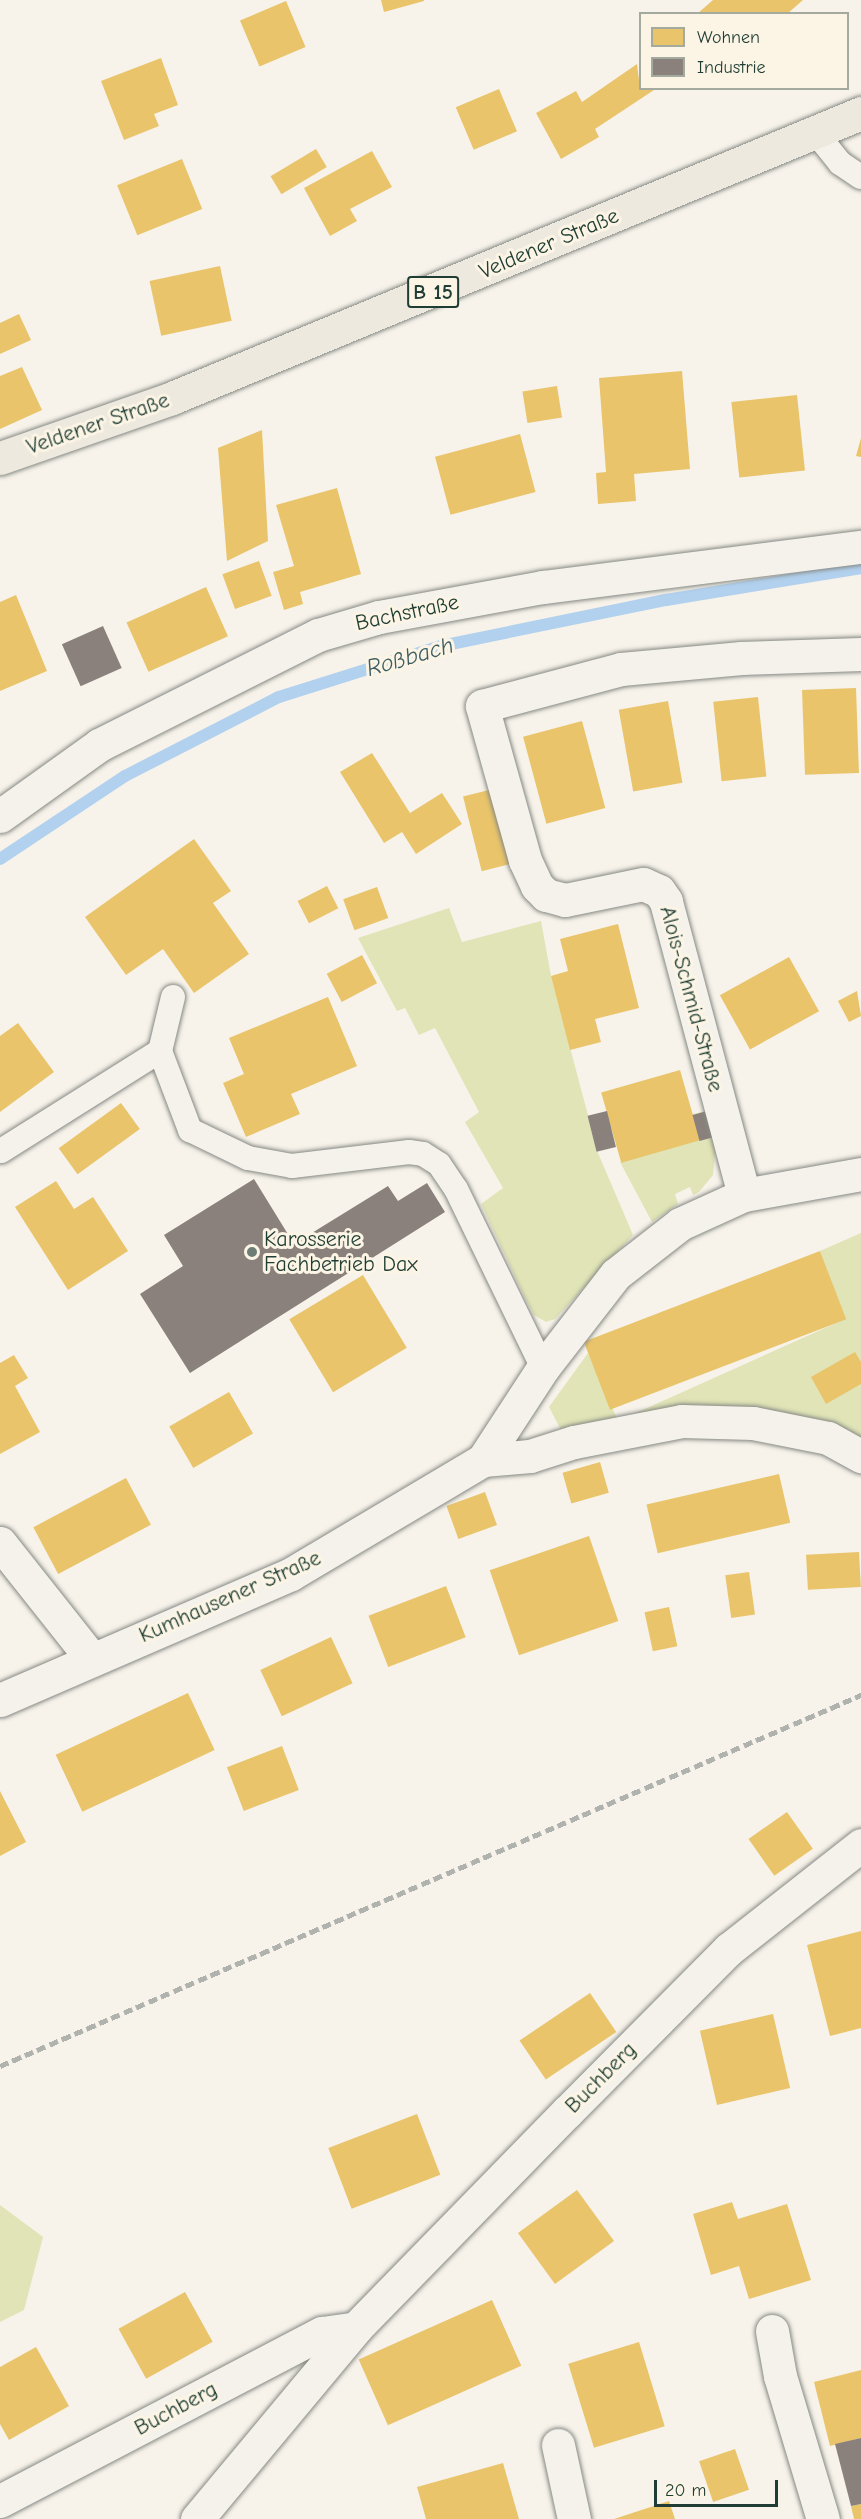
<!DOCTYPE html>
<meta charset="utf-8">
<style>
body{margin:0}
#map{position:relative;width:861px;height:2519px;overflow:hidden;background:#f7f3ea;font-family:"Comic Neue",sans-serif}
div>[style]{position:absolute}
.green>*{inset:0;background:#e0e4b6}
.homes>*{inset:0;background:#e9c46a;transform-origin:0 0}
.industry>*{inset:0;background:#8a817c;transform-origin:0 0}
.stream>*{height:12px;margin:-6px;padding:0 6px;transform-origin:6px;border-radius:6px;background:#b2d1ee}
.roads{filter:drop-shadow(0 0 2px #868984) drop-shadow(0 0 2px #868984)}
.service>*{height:24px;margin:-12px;padding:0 12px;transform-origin:12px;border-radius:12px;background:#f5f2ec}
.minor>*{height:33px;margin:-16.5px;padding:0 16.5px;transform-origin:16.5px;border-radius:16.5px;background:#f5f2ec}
.primary>*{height:33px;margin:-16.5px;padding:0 16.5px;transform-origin:16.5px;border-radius:16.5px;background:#eee9df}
.rail>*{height:4.5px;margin-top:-2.25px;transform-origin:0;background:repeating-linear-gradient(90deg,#b0b2ad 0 9px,transparent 0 13.5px)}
.dots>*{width:16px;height:16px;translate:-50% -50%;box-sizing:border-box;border:3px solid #fcf5e5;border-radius:50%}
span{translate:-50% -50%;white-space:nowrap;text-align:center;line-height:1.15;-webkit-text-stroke:6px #fcf5e5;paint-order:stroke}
.shield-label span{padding:2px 4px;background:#fcf5e5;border:2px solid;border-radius:4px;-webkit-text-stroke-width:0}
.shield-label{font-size:21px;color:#1f3d34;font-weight:700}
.street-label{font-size:22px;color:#1f3d34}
.poi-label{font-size:22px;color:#1f3d34}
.left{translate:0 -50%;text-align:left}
.water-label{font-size:24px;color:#3c5e63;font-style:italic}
.legend{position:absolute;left:639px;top:12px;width:210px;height:78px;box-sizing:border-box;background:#fcf5e5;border:2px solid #a4ab9e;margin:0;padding:8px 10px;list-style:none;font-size:18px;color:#1f3d34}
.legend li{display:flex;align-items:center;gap:12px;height:30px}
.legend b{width:30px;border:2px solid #a4ab9e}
.scale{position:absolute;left:654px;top:2480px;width:124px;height:27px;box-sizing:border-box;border:3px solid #1f3d34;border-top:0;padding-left:8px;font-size:18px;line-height:21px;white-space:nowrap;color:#1f3d34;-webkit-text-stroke:4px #fcf5e5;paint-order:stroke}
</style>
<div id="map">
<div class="green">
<i style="clip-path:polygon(449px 908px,462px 942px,541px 921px,551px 976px,598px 1153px,633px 1235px,555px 1319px,546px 1322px,534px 1315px,526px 1300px,481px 1204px,503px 1188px,465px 1122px,479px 1112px,435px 1028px,419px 1035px,405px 1008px,397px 1011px,358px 938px)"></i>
<i style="clip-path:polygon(707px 1111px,716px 1143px,713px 1175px,699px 1192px,693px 1195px,690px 1187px,675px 1194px,678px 1204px,652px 1222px,620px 1162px,700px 1140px,692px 1114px)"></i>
<i style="clip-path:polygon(861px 1233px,861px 1440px,843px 1433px,564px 1436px,549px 1407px,588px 1353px,618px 1421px,845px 1319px,820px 1251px)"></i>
<i style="clip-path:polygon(0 2205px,43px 2237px,24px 2310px,0 2322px)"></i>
</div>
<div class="homes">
<i style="clip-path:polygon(381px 0,424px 0,424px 1px,384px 12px)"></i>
<i style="clip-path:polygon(713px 0,803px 0,787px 14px,697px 14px)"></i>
<i style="left:286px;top:1px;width:50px;height:50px;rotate:67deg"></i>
<i style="clip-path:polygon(161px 58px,178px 105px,154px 114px,159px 126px,124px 140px,101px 81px)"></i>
<i style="clip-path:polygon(637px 64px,640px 88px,657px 88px,595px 129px,599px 137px,561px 159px,536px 113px,576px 91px,582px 102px)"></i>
<i style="left:499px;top:89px;width:46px;height:47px;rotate:67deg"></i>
<i style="left:316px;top:149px;width:21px;height:53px;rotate:59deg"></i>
<i style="clip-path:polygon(372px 151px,392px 187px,350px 209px,357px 221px,330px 236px,304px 188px)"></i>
<i style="left:182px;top:159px;width:54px;height:70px;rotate:68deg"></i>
<i style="left:220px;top:266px;width:56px;height:72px;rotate:78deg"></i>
<i style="clip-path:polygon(19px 314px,31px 340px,0 354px,0 323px)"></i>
<i style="clip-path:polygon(22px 367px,42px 410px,0 429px,0 376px)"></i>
<i style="clip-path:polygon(682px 371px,690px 469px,634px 474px,636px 501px,598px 504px,596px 473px,606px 472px,599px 378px)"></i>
<i style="left:557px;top:386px;width:32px;height:35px;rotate:81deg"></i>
<i style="left:797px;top:395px;width:76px;height:66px;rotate:84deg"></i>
<i style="clip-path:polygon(262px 430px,268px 541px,227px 561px,218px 448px)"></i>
<i style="left:520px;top:434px;width:60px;height:88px;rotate:75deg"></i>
<i style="clip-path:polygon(861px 438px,861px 457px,856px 456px)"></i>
<i style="clip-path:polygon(337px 488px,361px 574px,300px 592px,303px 604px,284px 610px,273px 572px,294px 566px,276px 505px)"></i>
<i style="left:259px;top:561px;width:37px;height:39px;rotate:70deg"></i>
<i style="left:206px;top:587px;width:54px;height:87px;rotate:66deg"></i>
<i style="clip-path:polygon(16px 595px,47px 671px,0 691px,0 602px)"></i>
<i style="left:856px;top:688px;width:85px;height:54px;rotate:88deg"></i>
<i style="left:758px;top:697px;width:80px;height:45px;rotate:84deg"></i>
<i style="left:668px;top:701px;width:83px;height:50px;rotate:80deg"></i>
<i style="left:582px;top:721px;width:90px;height:61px;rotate:75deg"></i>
<i style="clip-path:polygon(372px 753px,410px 813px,442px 793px,462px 824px,416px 854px,402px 832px,384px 843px,340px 772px)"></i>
<i style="left:497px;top:788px;width:77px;height:35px;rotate:76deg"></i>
<i style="clip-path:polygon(194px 839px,231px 891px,213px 903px,249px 954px,194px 993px,163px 949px,126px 975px,85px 917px)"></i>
<i style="left:327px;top:886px;width:25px;height:33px;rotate:63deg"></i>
<i style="left:377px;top:887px;width:33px;height:36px;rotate:70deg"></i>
<i style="clip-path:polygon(618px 924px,639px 1008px,595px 1019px,601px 1042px,570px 1050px,551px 976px,568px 971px,560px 939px)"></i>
<i style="left:362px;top:955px;width:32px;height:40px;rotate:62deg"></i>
<i style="left:789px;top:957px;width:62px;height:79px;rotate:61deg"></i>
<i style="clip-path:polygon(857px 991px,861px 1016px,849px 1022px,838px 1001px)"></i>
<i style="clip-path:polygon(328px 997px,357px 1066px,291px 1094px,300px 1114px,246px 1137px,223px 1083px,244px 1074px,229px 1038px)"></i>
<i style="clip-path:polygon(18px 1023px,54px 1072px,0 1112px,0 1036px)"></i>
<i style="left:680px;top:1070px;width:73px;height:82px;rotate:74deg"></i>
<i style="left:121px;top:1103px;width:32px;height:77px;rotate:54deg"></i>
<i style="clip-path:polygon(56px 1181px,74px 1209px,93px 1197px,128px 1251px,68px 1290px,15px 1207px)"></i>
<i style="left:820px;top:1251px;width:73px;height:253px;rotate:69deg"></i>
<i style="left:363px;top:1275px;width:85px;height:86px;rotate:59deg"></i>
<i style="clip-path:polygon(855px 1352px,861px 1362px,861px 1384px,826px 1404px,811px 1377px)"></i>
<i style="clip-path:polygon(14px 1355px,28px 1378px,15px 1386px,40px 1432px,0 1454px,0 1363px)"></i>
<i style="left:229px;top:1392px;width:48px;height:69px;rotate:60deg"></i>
<i style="left:600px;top:1462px;width:32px;height:39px;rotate:74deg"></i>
<i style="left:779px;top:1474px;width:50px;height:136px;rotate:77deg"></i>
<i style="left:126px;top:1478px;width:53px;height:105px;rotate:62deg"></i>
<i style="left:485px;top:1492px;width:35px;height:41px;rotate:70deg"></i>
<i style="left:589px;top:1536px;width:90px;height:105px;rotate:71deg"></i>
<i style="left:859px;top:1552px;width:35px;height:53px;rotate:87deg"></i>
<i style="left:749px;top:1572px;width:43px;height:24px;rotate:82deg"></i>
<i style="left:446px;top:1586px;width:55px;height:83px;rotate:69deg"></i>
<i style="left:669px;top:1607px;width:40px;height:25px;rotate:78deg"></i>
<i style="left:331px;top:1637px;width:51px;height:78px;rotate:65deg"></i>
<i style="left:188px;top:1693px;width:63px;height:146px;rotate:65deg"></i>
<i style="left:282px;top:1746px;width:47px;height:59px;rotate:69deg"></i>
<i style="clip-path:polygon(0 1791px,26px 1842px,0 1856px)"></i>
<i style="left:787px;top:1812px;width:45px;height:47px;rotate:55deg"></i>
<i style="clip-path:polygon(861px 1931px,861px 2028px,830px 2036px,807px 1945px)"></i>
<i style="left:590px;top:1993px;width:47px;height:85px;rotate:56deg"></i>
<i style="left:773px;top:2014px;width:76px;height:75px;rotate:77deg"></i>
<i style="left:417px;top:2114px;width:65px;height:95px;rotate:69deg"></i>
<i style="left:577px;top:2190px;width:63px;height:73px;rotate:54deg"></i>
<i style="clip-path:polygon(732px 2202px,738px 2219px,787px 2204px,811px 2280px,749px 2299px,739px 2266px,711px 2275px,693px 2214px)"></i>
<i style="left:185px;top:2292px;width:57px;height:76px;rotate:61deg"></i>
<i style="left:492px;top:2300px;width:72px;height:146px;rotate:66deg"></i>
<i style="left:639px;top:2342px;width:88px;height:74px;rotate:73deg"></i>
<i style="clip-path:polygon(36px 2347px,69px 2406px,9px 2440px,0 2424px,0 2367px)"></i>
<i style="clip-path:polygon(861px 2370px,861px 2438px,830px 2446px,814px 2382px)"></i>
<i style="left:735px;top:2449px;width:43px;height:38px;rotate:71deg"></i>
<i style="clip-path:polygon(503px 2463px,519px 2519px,426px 2519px,417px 2487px)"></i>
<i style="clip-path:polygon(669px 2501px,675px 2519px,614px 2519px)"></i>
<i style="clip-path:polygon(861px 2504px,861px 2519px,854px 2519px,851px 2506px)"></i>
</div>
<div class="industry">
<i style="left:103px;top:626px;width:46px;height:45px;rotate:66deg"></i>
<i style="left:607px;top:1111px;width:37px;height:20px;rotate:76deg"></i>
<i style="left:707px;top:1111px;width:27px;height:15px;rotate:75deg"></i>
<i style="clip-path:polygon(254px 1179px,294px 1244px,388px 1186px,398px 1201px,427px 1183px,445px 1212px,190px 1373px,140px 1294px,183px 1266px,164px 1235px)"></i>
<i style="clip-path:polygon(861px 2438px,861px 2504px,851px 2506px,835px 2444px)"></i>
</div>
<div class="stream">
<i style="left:0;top:859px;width:150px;rotate:-33.6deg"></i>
<i style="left:125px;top:776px;width:173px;rotate:-27.2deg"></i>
<i style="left:279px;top:697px;width:170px;rotate:-17.5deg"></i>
<i style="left:441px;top:646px;width:230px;rotate:-11.6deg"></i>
<i style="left:666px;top:600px;width:198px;rotate:-9.3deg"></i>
</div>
<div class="roads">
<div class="service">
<i style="left:815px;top:132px;width:40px;rotate:51deg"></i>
<i style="left:840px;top:163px;width:25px;rotate:34deg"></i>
<i style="left:173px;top:997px;width:56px;rotate:103.5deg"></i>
<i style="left:160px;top:1051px;width:85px;rotate:69.2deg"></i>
<i style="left:190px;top:1130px;width:64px;rotate:25.8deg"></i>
<i style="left:248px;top:1158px;width:45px;rotate:10.3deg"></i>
<i style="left:292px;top:1166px;width:118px;rotate:-6.8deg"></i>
<i style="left:409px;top:1152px;width:14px;rotate:8deg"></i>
<i style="left:423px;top:1154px;width:19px;rotate:32deg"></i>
<i style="left:439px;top:1164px;width:30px;rotate:56deg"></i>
<i style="left:456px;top:1189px;width:199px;rotate:64.1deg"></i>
<i style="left:1px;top:1151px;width:188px;rotate:-32.2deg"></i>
</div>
<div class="minor">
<i style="left:0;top:816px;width:122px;rotate:-35.6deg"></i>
<i style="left:99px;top:745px;width:245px;rotate:-26.7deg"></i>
<i style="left:318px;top:635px;width:64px;rotate:-16.4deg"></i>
<i style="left:379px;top:617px;width:167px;rotate:-10.4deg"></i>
<i style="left:543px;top:587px;width:321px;rotate:-7.2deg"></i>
<i style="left:744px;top:1195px;width:304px;rotate:-104.9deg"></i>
<i style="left:666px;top:901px;width:12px;rotate:-125deg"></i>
<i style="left:659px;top:891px;width:17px;rotate:-156deg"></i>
<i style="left:643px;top:884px;width:80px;rotate:168.4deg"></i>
<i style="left:565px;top:900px;width:20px;rotate:-165deg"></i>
<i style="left:546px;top:895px;width:13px;rotate:-135deg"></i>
<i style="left:537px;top:886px;width:29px;rotate:-115deg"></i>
<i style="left:525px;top:860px;width:160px;rotate:-105.6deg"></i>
<i style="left:482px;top:706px;width:144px;rotate:-14.9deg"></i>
<i style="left:621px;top:669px;width:121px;rotate:-5.2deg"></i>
<i style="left:741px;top:658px;width:120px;rotate:-1.9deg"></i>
<i style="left:483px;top:1460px;width:47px;rotate:-4.9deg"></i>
<i style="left:530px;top:1456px;width:46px;rotate:-17.7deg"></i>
<i style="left:574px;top:1442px;width:110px;rotate:-11deg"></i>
<i style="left:682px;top:1421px;width:71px;rotate:1.6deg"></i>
<i style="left:753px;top:1423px;width:76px;rotate:11.3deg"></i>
<i style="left:828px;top:1438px;width:38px;rotate:29deg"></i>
<i style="left:0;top:1543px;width:147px;rotate:51.6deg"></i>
<i style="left:0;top:1700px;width:317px;rotate:-23.4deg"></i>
<i style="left:291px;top:1574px;width:223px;rotate:-30.7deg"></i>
<i style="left:483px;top:1460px;width:110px;rotate:-56.9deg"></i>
<i style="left:543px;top:1368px;width:119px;rotate:-52.2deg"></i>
<i style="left:616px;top:1274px;width:81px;rotate:-38deg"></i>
<i style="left:680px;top:1224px;width:70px;rotate:-24.4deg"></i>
<i style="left:744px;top:1195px;width:119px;rotate:-10.2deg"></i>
<i style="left:772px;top:2331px;width:46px;rotate:79.9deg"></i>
<i style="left:780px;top:2376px;width:149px;rotate:73.3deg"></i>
<i style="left:558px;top:2445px;width:76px;rotate:77.8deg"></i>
<i style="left:0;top:2501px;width:363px;rotate:-27.6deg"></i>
<i style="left:322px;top:2333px;width:34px;rotate:-8deg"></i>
<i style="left:197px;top:2519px;width:249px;rotate:-50.2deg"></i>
<i style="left:356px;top:2328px;width:302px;rotate:-45.7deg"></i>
<i style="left:567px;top:2112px;width:230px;rotate:-45.2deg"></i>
<i style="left:729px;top:1949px;width:168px;rotate:-38.2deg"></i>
</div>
<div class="primary">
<i style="left:0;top:458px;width:182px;rotate:-19.2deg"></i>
<i style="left:172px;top:398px;width:746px;rotate:-22.47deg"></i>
</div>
</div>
<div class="rail">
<i style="left:0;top:2066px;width:938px;rotate:-23.31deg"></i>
</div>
<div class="dots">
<i style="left:252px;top:1252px;background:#6b7d74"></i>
</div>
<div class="shield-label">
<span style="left:433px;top:292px">B 15</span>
</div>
<div class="street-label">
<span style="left:549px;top:244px;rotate:-23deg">Veldener Straße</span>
<span style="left:98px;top:424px;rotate:-19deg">Veldener Straße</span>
<span style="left:407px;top:613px;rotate:-12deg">Bachstraße</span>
<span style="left:691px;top:999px;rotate:75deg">Alois-Schmid-Straße</span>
<span style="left:230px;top:1597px;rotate:-24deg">Kumhausener Straße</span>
<span style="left:601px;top:2078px;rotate:-45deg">Buchberg</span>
<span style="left:176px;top:2409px;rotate:-28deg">Buchberg</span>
</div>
<div class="poi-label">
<span class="left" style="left:264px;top:1252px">Karosserie<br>Fachbetrieb Dax</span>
</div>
<div class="water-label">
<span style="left:410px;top:657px;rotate:-16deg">Roßbach</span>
</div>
<ul class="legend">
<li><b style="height:16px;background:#e9c46a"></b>Wohnen</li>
<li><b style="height:16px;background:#8a817c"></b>Industrie</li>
</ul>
<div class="scale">20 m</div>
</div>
